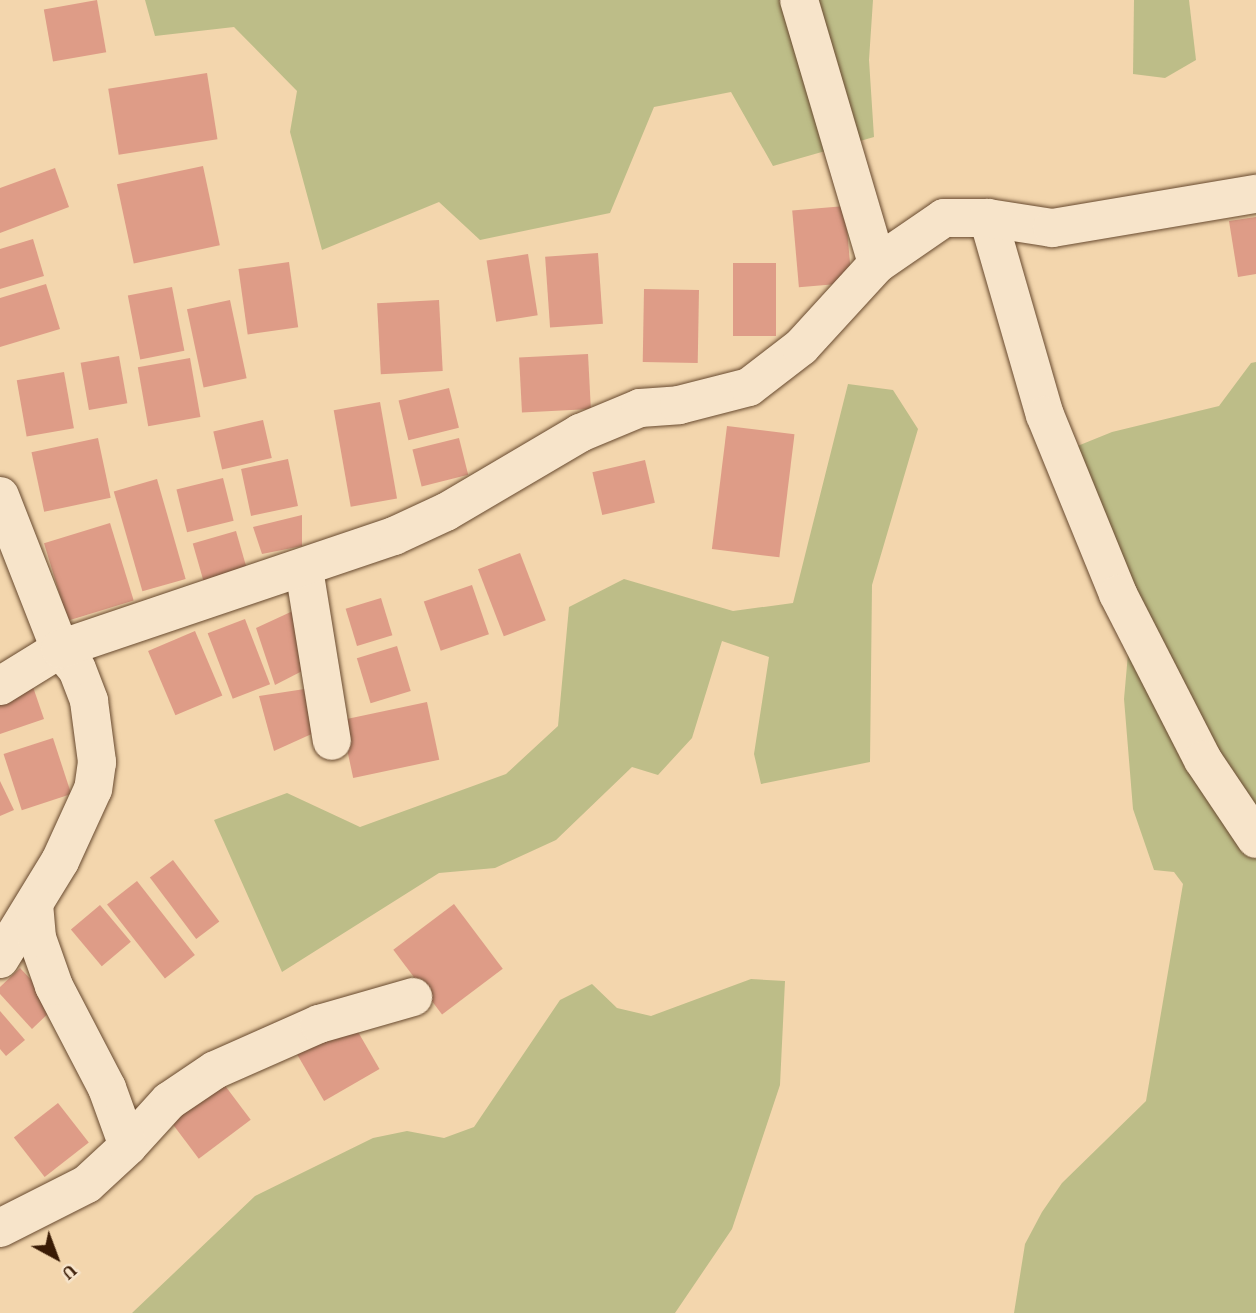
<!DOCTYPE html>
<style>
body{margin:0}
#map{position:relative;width:1256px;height:1313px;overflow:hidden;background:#f3d6ad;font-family:"Gentium Book Plus",serif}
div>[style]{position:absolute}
.green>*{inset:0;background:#bdbd88}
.building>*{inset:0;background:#de9c87;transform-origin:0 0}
.roads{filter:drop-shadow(0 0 2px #684a2f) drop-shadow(0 0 2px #684a2f)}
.street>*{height:38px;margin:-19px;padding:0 19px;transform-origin:19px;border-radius:19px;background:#f7e4ca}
span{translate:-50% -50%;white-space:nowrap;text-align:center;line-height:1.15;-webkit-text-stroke:6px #f7e4ca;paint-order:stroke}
.north{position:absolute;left:21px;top:1222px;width:70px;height:70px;-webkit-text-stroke:5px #f7e4ca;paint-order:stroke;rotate:139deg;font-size:19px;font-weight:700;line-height:28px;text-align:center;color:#391b05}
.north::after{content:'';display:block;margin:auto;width:24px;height:32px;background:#391b05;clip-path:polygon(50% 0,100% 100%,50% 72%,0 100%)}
</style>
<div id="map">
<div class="green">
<i style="clip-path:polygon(145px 0,873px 0,869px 60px,874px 137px,773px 166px,731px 92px,654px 107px,610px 213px,480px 240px,439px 202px,322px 250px,290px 132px,297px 91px,234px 27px,155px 36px)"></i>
<i style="clip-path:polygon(1134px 0,1189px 0,1196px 60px,1165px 78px,1133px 74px)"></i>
<i style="clip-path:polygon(1256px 362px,1256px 1313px,1014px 1313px,1025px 1244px,1042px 1212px,1062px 1183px,1146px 1101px,1183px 884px,1174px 872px,1154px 870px,1133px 809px,1124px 699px,1134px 586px,1075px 447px,1112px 432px,1219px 406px,1251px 363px)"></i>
<i style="clip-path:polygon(848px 384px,893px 390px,918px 429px,872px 585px,870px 762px,761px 784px,754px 754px,769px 657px,722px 641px,692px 738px,658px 775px,632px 767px,556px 840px,495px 868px,439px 873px,282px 972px,214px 820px,287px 793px,360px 827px,506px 774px,558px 726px,569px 607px,624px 579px,733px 611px,793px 603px)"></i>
<i style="clip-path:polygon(751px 979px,785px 981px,780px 1085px,732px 1229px,675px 1313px,132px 1313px,255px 1196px,373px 1138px,407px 1131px,444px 1138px,474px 1127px,560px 1000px,592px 984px,617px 1008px,651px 1016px)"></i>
</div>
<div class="building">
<i style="left:97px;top:0;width:53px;height:54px;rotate:80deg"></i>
<i style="left:207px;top:73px;width:67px;height:100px;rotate:81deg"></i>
<i style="left:203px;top:166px;width:81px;height:88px;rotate:78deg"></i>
<i style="clip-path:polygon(55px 168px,69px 207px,0 233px,0 188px)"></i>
<i style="left:845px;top:206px;width:77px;height:53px;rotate:85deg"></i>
<i style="clip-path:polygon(1256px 217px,1256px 274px,1238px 277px,1229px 221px)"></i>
<i style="clip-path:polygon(33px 239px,44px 276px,0 289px,0 249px)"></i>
<i style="left:598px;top:253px;width:71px;height:53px;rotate:86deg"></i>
<i style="left:528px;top:254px;width:62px;height:42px;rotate:81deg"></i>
<i style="left:289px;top:262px;width:66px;height:51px;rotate:82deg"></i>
<i style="left:733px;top:263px;width:43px;height:73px"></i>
<i style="clip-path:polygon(46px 284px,60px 329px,0 347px,0 298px)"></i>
<i style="left:172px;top:287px;width:65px;height:45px;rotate:79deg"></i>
<i style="left:644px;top:289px;width:55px;height:73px;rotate:1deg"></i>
<i style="left:230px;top:300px;width:80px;height:44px;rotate:78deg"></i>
<i style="left:439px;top:300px;width:71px;height:62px;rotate:87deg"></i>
<i style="left:588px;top:354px;width:55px;height:69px;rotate:87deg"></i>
<i style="left:119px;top:356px;width:48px;height:39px;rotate:80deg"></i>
<i style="left:190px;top:358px;width:60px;height:53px;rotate:80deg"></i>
<i style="left:64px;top:372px;width:57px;height:48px;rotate:80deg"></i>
<i style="left:449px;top:388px;width:41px;height:52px;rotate:76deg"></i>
<i style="left:380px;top:402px;width:98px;height:47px;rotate:80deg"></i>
<i style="left:263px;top:420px;width:39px;height:51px;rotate:77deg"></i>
<i style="left:727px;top:426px;width:68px;height:124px;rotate:7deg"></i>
<i style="left:98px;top:438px;width:61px;height:68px;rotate:78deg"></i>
<i style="left:459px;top:438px;width:38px;height:48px;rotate:76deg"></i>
<i style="left:288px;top:459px;width:48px;height:48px;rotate:78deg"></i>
<i style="left:645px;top:460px;width:44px;height:54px;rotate:77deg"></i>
<i style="left:223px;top:478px;width:44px;height:48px;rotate:76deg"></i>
<i style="left:157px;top:479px;width:104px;height:45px;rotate:74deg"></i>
<i style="clip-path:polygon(302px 515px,302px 546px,262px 554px,253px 527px)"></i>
<i style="left:110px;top:523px;width:81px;height:69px;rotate:73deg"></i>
<i style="left:236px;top:531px;width:44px;height:45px;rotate:74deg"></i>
<i style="left:520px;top:553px;width:72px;height:45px;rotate:69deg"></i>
<i style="left:472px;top:585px;width:52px;height:51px;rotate:71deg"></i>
<i style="left:381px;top:598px;width:39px;height:37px;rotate:73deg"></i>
<i style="clip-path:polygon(295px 610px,310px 667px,275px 685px,256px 628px)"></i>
<i style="left:245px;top:619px;width:70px;height:40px;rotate:69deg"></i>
<i style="left:195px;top:631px;width:70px;height:51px;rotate:67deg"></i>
<i style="left:397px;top:646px;width:47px;height:42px;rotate:73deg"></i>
<i style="clip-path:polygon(33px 687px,44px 719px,0 734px,0 698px)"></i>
<i style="clip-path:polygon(311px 688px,316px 732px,274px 751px,259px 696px)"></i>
<i style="left:427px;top:702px;width:59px;height:88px;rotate:78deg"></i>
<i style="left:53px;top:738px;width:59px;height:52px;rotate:72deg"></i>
<i style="clip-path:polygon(0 781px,14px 810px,0 816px)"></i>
<i style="left:173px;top:860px;width:77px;height:29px;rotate:53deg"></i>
<i style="left:137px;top:881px;width:94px;height:38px;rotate:52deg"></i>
<i style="left:454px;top:904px;width:81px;height:76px;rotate:53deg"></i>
<i style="left:100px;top:905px;width:48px;height:38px;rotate:50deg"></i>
<i style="clip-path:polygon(20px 968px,56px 1006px,32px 1029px,0 994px,0 987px)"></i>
<i style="clip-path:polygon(0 1011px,25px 1040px,6px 1056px,0 1049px)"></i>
<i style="left:350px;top:1018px;width:59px;height:64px;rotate:60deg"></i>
<i style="left:220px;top:1079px;width:51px;height:65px;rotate:53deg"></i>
<i style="left:58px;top:1103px;width:50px;height:56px;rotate:52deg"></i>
</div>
<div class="roads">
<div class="street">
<i style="left:799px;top:0;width:275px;rotate:73.5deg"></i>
<i style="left:988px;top:218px;width:205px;rotate:73.9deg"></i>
<i style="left:1045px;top:415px;width:193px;rotate:67.8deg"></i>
<i style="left:1118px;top:594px;width:186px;rotate:62.9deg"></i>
<i style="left:1203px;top:760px;width:95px;rotate:56.1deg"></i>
<i style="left:0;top:496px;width:164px;rotate:68.6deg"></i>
<i style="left:60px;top:649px;width:26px;rotate:50deg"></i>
<i style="left:77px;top:669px;width:34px;rotate:69deg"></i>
<i style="left:89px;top:701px;width:62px;rotate:82.5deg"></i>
<i style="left:97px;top:762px;width:27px;rotate:98deg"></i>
<i style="left:93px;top:789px;width:79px;rotate:114.6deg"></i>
<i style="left:60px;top:861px;width:115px;rotate:121.5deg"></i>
<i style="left:304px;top:569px;width:174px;rotate:80.8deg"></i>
<i style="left:0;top:686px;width:70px;rotate:-31.7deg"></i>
<i style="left:60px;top:649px;width:353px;rotate:-18.7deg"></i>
<i style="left:394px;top:536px;width:57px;rotate:-24.8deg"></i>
<i style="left:446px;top:512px;width:156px;rotate:-30.5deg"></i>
<i style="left:580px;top:433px;width:65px;rotate:-22.6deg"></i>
<i style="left:640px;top:408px;width:39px;rotate:-4deg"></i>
<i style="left:679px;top:405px;width:72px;rotate:-14.4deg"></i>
<i style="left:749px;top:387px;width:66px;rotate:-37.6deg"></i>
<i style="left:801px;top:347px;width:113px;rotate:-47.5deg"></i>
<i style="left:877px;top:264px;width:81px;rotate:-34.5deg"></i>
<i style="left:944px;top:218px;width:44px"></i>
<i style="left:988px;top:218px;width:65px;rotate:8.9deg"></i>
<i style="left:1052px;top:228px;width:207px;rotate:-9.5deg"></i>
<i style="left:128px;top:1146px;width:61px;rotate:-47.7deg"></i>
<i style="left:169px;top:1101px;width:55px;rotate:-34deg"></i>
<i style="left:215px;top:1070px;width:114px;rotate:-23.9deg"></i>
<i style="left:319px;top:1024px;width:98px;rotate:-16deg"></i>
<i style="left:0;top:1228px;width:97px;rotate:-26.8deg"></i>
<i style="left:87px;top:1184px;width:56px;rotate:-42.8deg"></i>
<i style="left:128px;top:1146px;width:62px;rotate:-109.9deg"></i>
<i style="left:107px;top:1088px;width:115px;rotate:-117.5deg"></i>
<i style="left:54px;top:986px;width:51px;rotate:-109.5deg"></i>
<i style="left:37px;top:938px;width:33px;rotate:-95deg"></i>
</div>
</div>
<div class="north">U</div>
</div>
